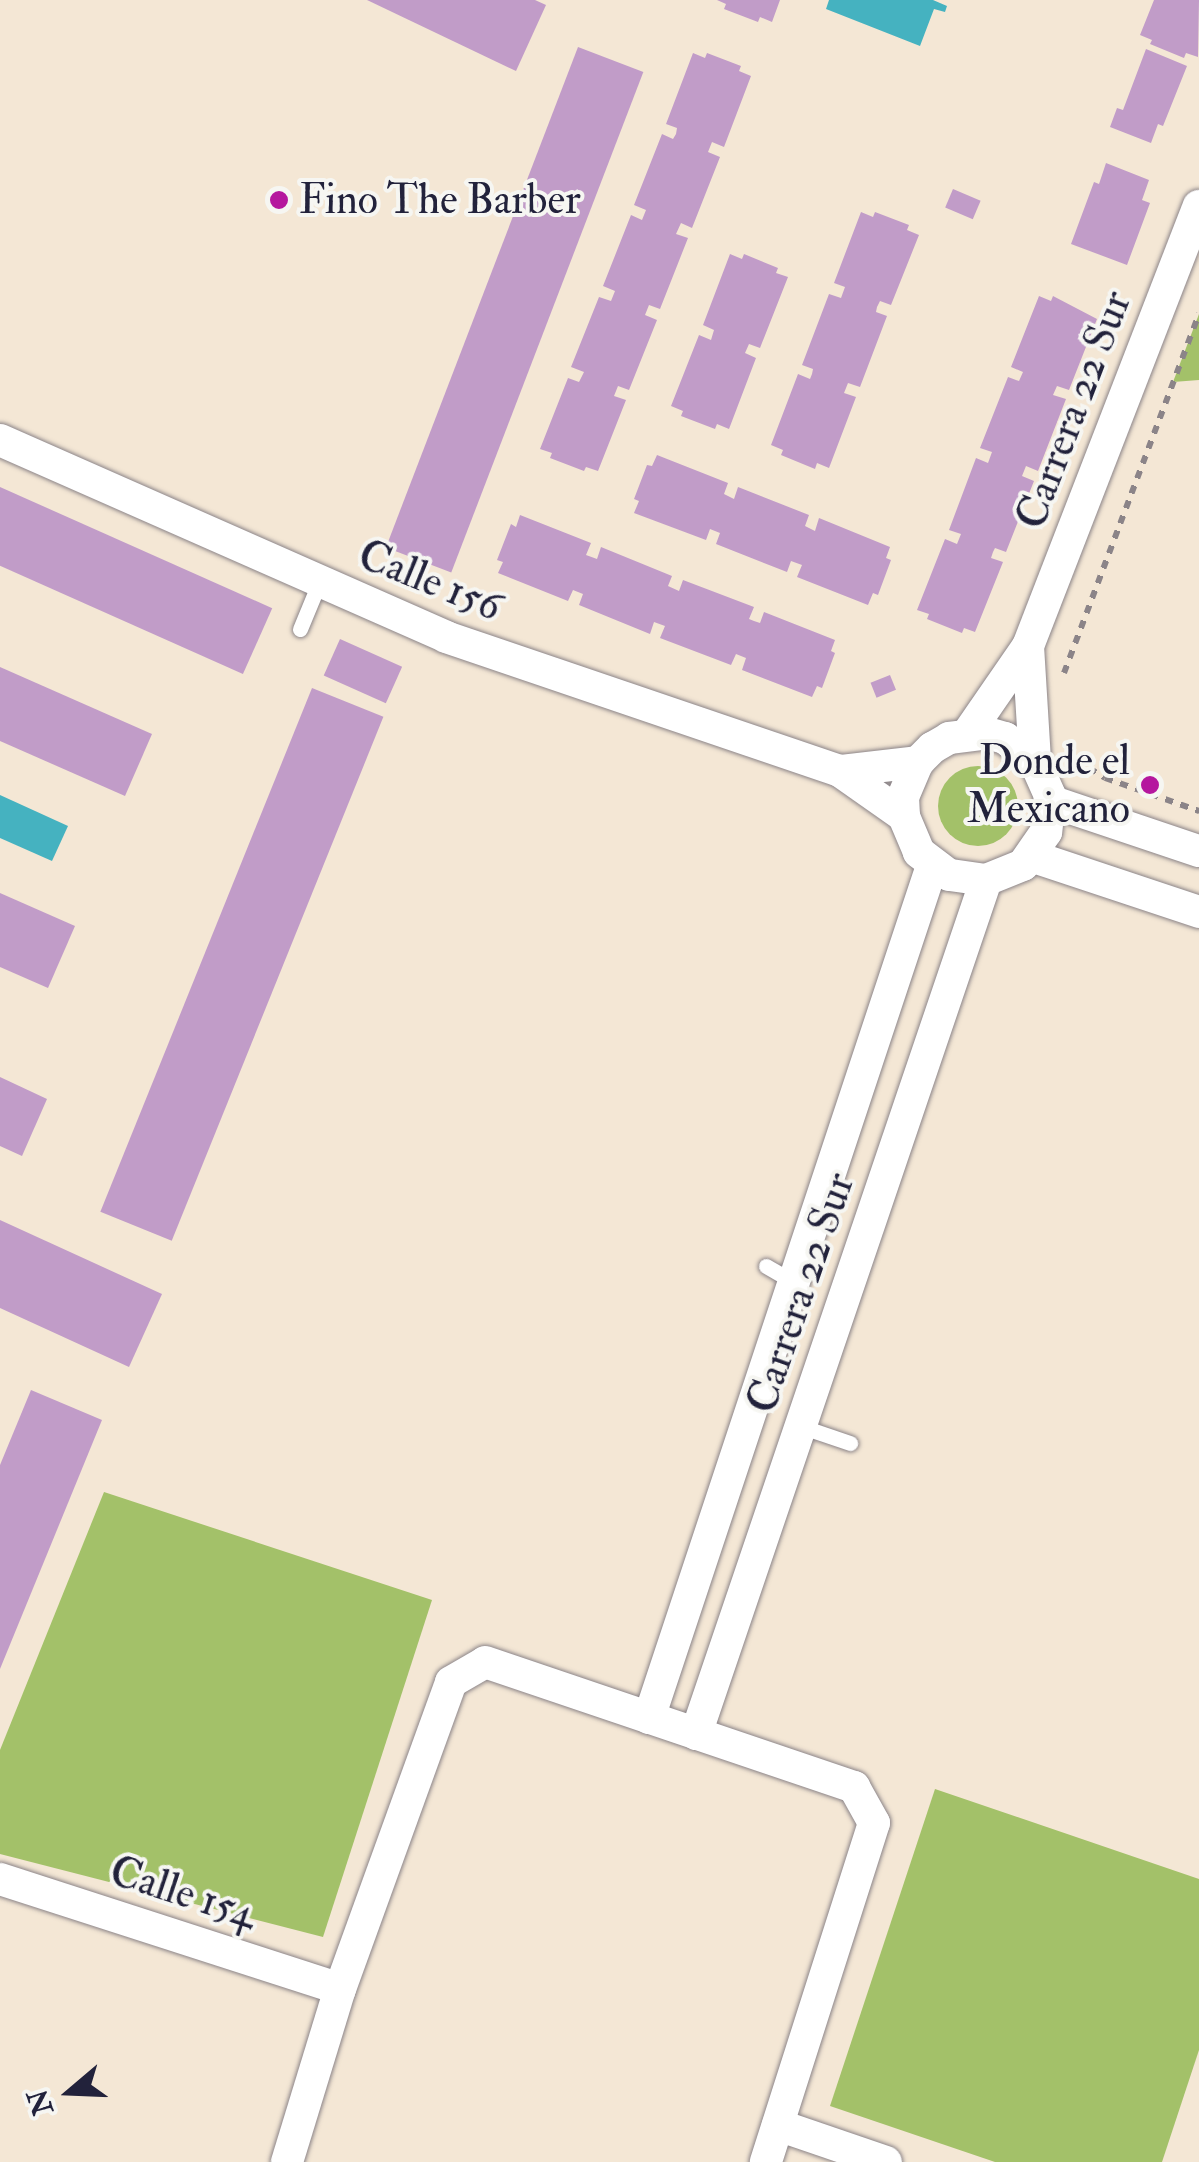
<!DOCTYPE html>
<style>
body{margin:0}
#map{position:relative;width:1199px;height:2162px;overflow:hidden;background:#f4e7d5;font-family:"IM FELL Double Pica",serif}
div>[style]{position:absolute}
.green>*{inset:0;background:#a3c169}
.round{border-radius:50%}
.water>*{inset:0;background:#45b2c0}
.building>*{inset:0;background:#c19cc8;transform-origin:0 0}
.path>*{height:6px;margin-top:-3px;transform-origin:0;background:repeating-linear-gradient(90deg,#8b8488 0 8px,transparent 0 16px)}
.roads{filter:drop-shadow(0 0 2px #8b8488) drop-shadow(0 0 2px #8b8488)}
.service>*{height:15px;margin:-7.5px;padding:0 7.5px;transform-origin:7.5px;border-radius:7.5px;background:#fff}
.minor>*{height:32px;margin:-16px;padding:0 16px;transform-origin:16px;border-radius:16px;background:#fff}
.dots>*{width:28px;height:28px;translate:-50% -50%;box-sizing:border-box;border:5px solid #f6f6f2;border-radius:50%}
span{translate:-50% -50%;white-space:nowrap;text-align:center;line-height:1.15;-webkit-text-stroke:8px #f6f6f2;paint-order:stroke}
.poi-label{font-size:42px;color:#22223b}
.left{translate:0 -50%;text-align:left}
.right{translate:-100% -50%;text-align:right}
.street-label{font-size:42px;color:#22223b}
.north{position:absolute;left:20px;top:2042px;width:100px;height:100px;-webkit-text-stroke:8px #f6f6f2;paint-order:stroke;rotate:251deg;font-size:28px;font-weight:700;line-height:40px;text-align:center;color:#22223b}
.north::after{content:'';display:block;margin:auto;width:35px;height:45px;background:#22223b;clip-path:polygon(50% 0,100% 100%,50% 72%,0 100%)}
</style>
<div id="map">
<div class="green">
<i style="clip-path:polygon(1199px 314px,1199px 380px,1173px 382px)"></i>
<i class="round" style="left:938px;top:766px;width:80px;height:80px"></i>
<i style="clip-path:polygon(104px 1492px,432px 1600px,323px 1937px,0 1854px,0 1750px)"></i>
<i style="clip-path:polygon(935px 1789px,1199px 1879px,1199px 2050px,1162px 2162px,995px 2162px,830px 2106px)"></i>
</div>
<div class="water">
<i style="clip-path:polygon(829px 0,933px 0,947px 6px,945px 12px,934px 9px,920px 46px,826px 9px)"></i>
<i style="clip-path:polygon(0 795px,68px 826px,52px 861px,0 838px)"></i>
</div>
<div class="building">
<i style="clip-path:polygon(367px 0,535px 0,546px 5px,516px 71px)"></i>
<i style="clip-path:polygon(717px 0,780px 0,772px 22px,760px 17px,758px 22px,724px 9px,726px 4px)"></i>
<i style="clip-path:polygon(1154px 0,1199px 0,1198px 57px,1186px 53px,1184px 58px,1150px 44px,1152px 40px,1140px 35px)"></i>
<i style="left:578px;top:47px;width:70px;height:536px;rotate:21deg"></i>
<i style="clip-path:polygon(1146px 49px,1187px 66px,1163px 126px,1158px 124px,1151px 143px,1110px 127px,1117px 108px,1123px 110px)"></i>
<i style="clip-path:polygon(693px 53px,705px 58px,707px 53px,741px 66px,739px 71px,751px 76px,724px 147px,712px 142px,708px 152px,720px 157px,692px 228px,681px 223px,676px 234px,688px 238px,660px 309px,649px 305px,645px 315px,657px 320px,629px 390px,618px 386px,614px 396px,626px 400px,598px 471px,586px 467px,584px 471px,550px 458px,552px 453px,540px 449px,568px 378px,579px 382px,584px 372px,571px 367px,599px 297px,611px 301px,615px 291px,603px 286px,631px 215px,642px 220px,646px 210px,634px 205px,662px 134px,673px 139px,676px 134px,677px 128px,666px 124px)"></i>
<i style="clip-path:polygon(1106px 163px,1149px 180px,1142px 200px,1150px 203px,1127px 265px,1071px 244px,1094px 182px,1099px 184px)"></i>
<i style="left:953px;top:189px;width:30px;height:20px;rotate:23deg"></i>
<i style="clip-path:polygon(861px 212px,873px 217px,875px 212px,909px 225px,907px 230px,919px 235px,891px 305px,880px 301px,877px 307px,876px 312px,887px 316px,860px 387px,848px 383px,844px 393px,856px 397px,829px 468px,817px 463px,815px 469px,781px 455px,783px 450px,771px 445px,798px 374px,810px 379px,812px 374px,813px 369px,802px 365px,829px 294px,841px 298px,845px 287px,834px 283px)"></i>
<i style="clip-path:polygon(730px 254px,742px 259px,744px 254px,778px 268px,776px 273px,788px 277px,760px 348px,749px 344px,745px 353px,756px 358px,729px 429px,717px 424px,715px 429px,681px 416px,683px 411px,671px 406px,699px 335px,711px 340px,714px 330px,703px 325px)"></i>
<i style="clip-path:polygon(1039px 296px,1051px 301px,1053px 296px,1097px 319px,1069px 390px,1057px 386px,1053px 395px,1066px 399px,1038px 471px,1026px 466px,1022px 476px,1034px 481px,1006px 552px,995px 548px,993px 552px,991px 558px,1003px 562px,975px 632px,964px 628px,962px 633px,927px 619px,929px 614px,917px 610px,945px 539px,957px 544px,961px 534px,949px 530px,976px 458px,988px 463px,992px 452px,980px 448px,1008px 377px,1019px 381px,1023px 372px,1011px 367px)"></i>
<i style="clip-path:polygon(657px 455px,728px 483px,724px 494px,734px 499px,738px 487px,809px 515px,805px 526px,815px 531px,819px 518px,890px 547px,886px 558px,891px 560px,878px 595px,873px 593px,868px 605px,797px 577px,802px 565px,791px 561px,787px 572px,716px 544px,720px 533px,710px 529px,706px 540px,634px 513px,639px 501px,634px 499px,647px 465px,652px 466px)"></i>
<i style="left:0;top:487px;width:298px;height:72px;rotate:24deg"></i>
<i style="clip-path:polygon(520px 515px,591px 543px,586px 555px,597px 559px,601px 547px,672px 576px,668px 586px,679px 591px,683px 580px,754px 607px,749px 619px,754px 621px,760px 623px,764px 612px,835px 640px,831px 651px,835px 653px,822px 688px,817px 686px,812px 697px,742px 670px,746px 658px,736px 654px,731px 665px,660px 638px,665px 626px,654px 622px,650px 634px,579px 605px,583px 594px,573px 590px,568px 601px,498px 573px,503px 562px,497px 560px,511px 524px,516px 527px)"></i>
<i style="left:340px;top:639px;width:68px;height:40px;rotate:24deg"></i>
<i style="clip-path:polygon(0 667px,152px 734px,125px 796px,0 741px)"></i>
<i style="left:890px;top:675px;width:16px;height:21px;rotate:68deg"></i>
<i style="left:312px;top:688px;width:77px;height:565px;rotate:22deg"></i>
<i style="clip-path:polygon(0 893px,75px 926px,48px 988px,0 967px)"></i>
<i style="clip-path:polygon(0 1077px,47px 1099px,22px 1156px,0 1146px)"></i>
<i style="clip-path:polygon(0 1220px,162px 1294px,129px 1367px,0 1308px)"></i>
<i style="clip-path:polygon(31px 1390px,102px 1420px,0 1669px,0 1465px)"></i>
</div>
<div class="path">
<i style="left:1064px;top:673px;width:384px;rotate:-69.4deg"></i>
<i style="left:1068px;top:743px;width:33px;rotate:50deg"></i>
<i style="left:1089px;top:768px;width:19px;rotate:32deg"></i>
<i style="left:1105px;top:778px;width:100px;rotate:19.3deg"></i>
</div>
<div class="roads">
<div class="service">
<i style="left:300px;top:629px;width:50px;rotate:-67.6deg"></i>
<i style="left:766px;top:1266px;width:32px;rotate:30deg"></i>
<i style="left:800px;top:1426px;width:53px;rotate:18.8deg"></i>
</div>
<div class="minor">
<i style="left:0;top:440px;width:488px;rotate:23.8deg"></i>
<i style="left:446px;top:637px;width:416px;rotate:18.8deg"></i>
<i style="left:840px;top:771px;width:78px;rotate:35.1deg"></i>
<i style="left:1028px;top:646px;width:116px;rotate:86.5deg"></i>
<i style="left:1035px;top:762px;width:37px;rotate:66deg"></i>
<i style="left:1050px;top:796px;width:36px;rotate:96deg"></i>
<i style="left:1046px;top:832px;width:40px;rotate:124.9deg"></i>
<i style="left:1023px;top:865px;width:40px;rotate:158deg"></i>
<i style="left:986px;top:880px;width:37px;rotate:-172deg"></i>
<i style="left:949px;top:875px;width:38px;rotate:-143deg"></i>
<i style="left:919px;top:852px;width:39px;rotate:-113deg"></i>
<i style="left:904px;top:816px;width:19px;rotate:-93deg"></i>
<i style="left:903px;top:797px;width:38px;rotate:-67deg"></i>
<i style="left:918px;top:762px;width:20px;rotate:-45deg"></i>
<i style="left:932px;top:748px;width:20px;rotate:-30deg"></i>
<i style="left:949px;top:738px;width:38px;rotate:-7deg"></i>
<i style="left:987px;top:733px;width:19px;rotate:16deg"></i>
<i style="left:1005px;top:738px;width:38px;rotate:39deg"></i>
<i style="left:968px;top:733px;width:106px;rotate:-55.4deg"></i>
<i style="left:1028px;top:646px;width:472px;rotate:-68.8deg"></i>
<i style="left:840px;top:771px;width:79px;rotate:-6.6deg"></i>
<i style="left:1050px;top:801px;width:157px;rotate:18.6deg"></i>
<i style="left:1031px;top:856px;width:177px;rotate:18.4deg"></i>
<i style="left:649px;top:1718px;width:898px;rotate:-71.63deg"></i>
<i style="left:696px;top:1734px;width:902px;rotate:-71.24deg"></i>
<i style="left:0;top:1879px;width:357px;rotate:17.9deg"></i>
<i style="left:778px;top:2125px;width:114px;rotate:18.9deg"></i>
<i style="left:287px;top:2162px;width:181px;rotate:-73deg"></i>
<i style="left:340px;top:1989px;width:326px;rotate:-70.1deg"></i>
<i style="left:451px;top:1682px;width:39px;rotate:-30deg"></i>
<i style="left:485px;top:1662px;width:390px;rotate:18.7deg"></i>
<i style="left:854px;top:1787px;width:41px;rotate:60.9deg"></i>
<i style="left:874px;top:1823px;width:356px;rotate:107.7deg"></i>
</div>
</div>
<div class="dots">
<i style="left:279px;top:200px;background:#b5179e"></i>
<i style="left:1150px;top:785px;background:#b5179e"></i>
</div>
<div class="poi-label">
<span class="left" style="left:299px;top:200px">Fino The Barber</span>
<span class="right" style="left:1130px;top:785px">Donde el<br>Mexicano</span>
</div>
<div class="street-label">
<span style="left:1074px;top:410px;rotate:-69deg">Carrera 22 Sur</span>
<span style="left:430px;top:581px;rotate:22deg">Calle 156</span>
<span style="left:801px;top:1293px;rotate:-71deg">Carrera 22 Sur</span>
<span style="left:183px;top:1893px;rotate:18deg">Calle 154</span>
</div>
<div class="north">N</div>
</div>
